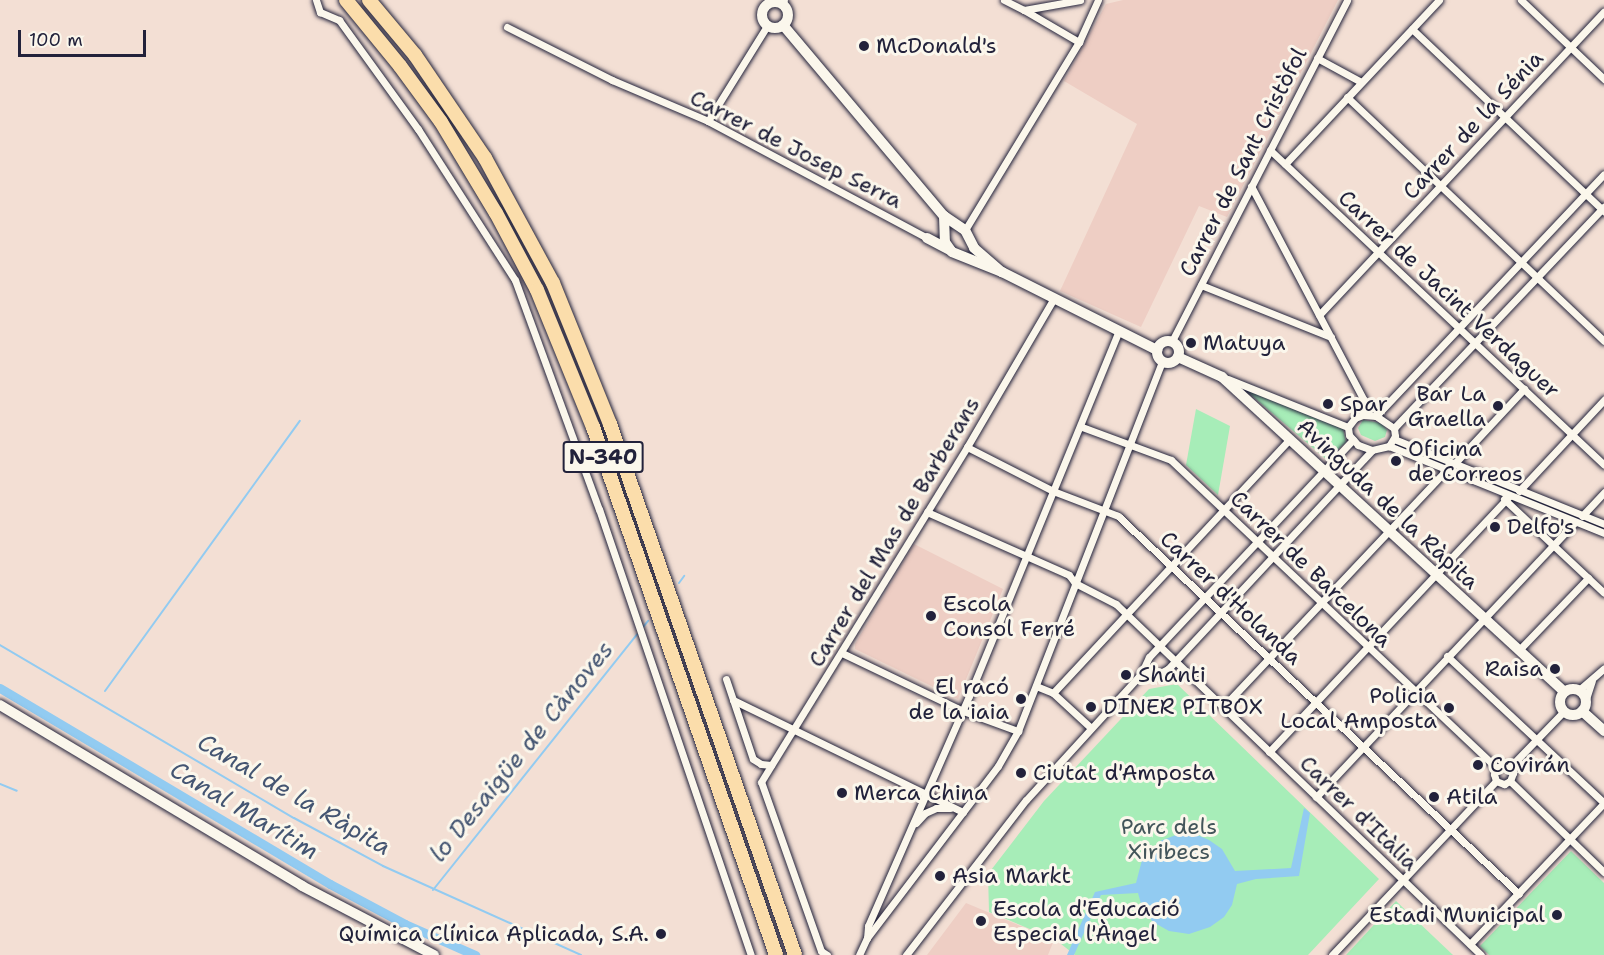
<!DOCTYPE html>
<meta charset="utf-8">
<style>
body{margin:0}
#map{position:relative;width:1604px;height:955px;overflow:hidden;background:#f3dfd4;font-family:"Shantell Sans",sans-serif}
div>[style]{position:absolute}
.built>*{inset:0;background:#eecec4}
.green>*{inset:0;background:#a7edb8}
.water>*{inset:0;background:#92cbf1}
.stream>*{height:2px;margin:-1px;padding:0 1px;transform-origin:1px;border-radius:1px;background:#92cbf1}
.canal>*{height:9px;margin:-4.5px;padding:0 4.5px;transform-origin:4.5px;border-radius:4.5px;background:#92cbf1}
.roads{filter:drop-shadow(0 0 2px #22223b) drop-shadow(0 0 2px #22223b)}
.street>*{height:7px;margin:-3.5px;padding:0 3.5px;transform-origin:3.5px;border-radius:3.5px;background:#fbf7ec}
.secondary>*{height:10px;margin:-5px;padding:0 5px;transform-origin:5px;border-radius:5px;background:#fbf7ec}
.secondary>.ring{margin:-5px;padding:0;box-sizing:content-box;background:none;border:10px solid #fbf7ec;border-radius:50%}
.highway>*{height:14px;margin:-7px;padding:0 7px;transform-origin:7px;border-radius:7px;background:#fbddab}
.dots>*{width:16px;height:16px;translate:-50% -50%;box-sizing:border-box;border:3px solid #fbf7ec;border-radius:50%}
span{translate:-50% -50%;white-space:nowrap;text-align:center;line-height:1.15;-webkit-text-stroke:6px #fbf7ec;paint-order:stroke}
.shield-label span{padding:2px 4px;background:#fbf7ec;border:2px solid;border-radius:4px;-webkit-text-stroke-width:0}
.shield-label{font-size:21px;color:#22223b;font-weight:700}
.poi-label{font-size:22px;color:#22223b}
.left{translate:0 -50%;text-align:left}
.right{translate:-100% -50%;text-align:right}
.street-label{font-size:22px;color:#22223b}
.park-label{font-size:22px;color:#43555a}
.water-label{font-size:24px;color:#445572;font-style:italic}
.scale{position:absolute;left:18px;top:30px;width:128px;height:27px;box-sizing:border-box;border:3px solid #22223b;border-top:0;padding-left:8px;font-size:18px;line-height:21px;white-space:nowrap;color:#22223b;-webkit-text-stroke:4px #fbf7ec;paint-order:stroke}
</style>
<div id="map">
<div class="built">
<i style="clip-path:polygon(1123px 0,1338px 0,1227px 217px,1199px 206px,1141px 327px,1060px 291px,1137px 124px,1064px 81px,1106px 4px)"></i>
<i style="clip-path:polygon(914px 544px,1003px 589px,958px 699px,855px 649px,855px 644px)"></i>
<i style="clip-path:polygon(966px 903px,1054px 940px,1048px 955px,927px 955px)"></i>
</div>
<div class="green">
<i style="clip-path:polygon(1244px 389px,1343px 429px,1346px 442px,1327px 460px)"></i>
<i style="clip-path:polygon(1196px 409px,1230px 426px,1218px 495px,1186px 465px)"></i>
<i style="clip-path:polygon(1363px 420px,1381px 423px,1387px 430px,1385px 437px,1375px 441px,1361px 435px,1358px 428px)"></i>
<i style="clip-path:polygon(1177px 684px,1379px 879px,1308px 955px,1075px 955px,1056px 940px,989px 912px,988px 874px,1044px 801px,1149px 689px)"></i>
<i style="clip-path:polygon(1571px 851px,1604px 883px,1604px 955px,1489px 955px,1480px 946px)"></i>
<i style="clip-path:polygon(1396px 901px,1453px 955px,1346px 955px)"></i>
</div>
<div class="water">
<i style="clip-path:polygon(1304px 808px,1310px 813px,1299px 876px,1256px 879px,1237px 884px,1232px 905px,1224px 917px,1210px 927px,1189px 934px,1169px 931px,1153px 922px,1143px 911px,1138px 893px,1101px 895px,1074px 955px,1067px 955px,1095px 892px,1136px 883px,1142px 860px,1160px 841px,1176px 835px,1197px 835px,1209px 840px,1222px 849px,1235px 871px,1291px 868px)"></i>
</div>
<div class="stream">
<i style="left:679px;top:583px;width:9px;rotate:-54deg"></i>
<i style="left:643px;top:627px;width:8px;rotate:-50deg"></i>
<i style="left:0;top:645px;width:341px;rotate:30.5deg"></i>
<i style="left:294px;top:818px;width:101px;rotate:28.3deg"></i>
<i style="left:383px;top:866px;width:217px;rotate:24.2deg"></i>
<i style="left:105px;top:691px;width:333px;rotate:-54.2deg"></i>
<i style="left:0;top:784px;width:18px;rotate:22deg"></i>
<i style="left:433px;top:890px;width:327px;rotate:-51.4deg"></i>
</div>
<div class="canal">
<i style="left:0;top:688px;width:384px;rotate:30.7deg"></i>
<i style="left:330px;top:884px;width:85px;rotate:28.1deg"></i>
<i style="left:405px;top:924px;width:77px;rotate:23.9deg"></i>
</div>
<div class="roads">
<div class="street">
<i style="left:316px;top:0;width:13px;rotate:72deg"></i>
<i style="left:320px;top:12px;width:21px;rotate:23deg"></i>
<i style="left:339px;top:20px;width:135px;rotate:54.1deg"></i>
<i style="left:418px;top:129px;width:179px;rotate:57.3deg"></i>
<i style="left:515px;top:280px;width:244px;rotate:69.9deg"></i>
<i style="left:599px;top:509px;width:471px;rotate:71.2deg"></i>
<i style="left:1004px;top:0;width:22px;rotate:27deg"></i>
<i style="left:1024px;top:10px;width:57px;rotate:-10.1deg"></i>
<i style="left:1521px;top:0;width:115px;rotate:43.6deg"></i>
<i style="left:782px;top:4px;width:4px;rotate:-63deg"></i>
<i style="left:1024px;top:10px;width:64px;rotate:30.2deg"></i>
<i style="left:507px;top:27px;width:118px;rotate:26.8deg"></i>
<i style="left:612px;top:80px;width:104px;rotate:23.1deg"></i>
<i style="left:708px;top:121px;width:248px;rotate:28.1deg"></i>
<i style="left:1412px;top:29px;width:265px;rotate:43.5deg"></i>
<i style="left:1317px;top:58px;width:50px;rotate:28.6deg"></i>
<i style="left:1347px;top:97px;width:354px;rotate:43.5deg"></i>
<i style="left:708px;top:121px;width:112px;rotate:-58.2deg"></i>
<i style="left:1270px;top:150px;width:459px;rotate:43.3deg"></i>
<i style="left:1285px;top:164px;width:225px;rotate:-46.8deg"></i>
<i style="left:1251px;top:186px;width:242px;rotate:62.2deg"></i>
<i style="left:1364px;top:400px;width:15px;rotate:94deg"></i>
<i style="left:965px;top:230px;width:220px;rotate:-58.8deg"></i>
<i style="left:1079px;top:42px;width:46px;rotate:-65.7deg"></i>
<i style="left:1201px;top:285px;width:140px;rotate:21.8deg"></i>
<i style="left:1319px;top:315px;width:416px;rotate:-46.8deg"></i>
<i style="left:1172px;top:341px;width:383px;rotate:-62.8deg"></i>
<i style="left:1228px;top:379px;width:129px;rotate:21.8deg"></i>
<i style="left:1363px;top:415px;width:13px;rotate:4deg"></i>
<i style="left:1376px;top:416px;width:22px;rotate:34deg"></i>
<i style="left:1394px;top:428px;width:8px;rotate:83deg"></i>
<i style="left:1395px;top:436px;width:12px;rotate:121deg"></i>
<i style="left:1389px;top:446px;width:17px;rotate:167deg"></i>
<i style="left:1372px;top:450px;width:15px;rotate:-160deg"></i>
<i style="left:1358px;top:445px;width:13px;rotate:-132deg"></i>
<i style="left:1349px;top:435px;width:8px;rotate:-97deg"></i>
<i style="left:1348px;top:427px;width:11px;rotate:-52deg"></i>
<i style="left:1355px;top:418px;width:9px;rotate:-21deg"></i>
<i style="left:1376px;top:416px;width:332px;rotate:-46.7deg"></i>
<i style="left:1082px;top:427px;width:95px;rotate:20.3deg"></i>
<i style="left:1171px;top:460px;width:448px;rotate:43.4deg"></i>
<i style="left:1394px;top:428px;width:305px;rotate:-46.5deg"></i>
<i style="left:1394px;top:439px;width:227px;rotate:22deg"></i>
<i style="left:1389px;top:446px;width:232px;rotate:22deg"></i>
<i style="left:967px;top:447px;width:97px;rotate:27.1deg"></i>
<i style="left:1053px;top:491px;width:70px;rotate:21deg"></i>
<i style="left:1118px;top:516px;width:551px;rotate:43.31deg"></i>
<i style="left:1454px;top:464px;width:103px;rotate:-47deg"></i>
<i style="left:1519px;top:491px;width:125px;rotate:-47deg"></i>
<i style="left:1504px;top:499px;width:137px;rotate:43.2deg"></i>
<i style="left:927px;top:512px;width:155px;rotate:23.9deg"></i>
<i style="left:1069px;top:575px;width:10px;rotate:53deg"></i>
<i style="left:1075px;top:583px;width:46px;rotate:27.1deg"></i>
<i style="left:1116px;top:604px;width:506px;rotate:43.88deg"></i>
<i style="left:1582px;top:516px;width:33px;rotate:-47deg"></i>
<i style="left:1519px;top:650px;width:100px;rotate:-46.2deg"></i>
<i style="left:842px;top:653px;width:134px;rotate:25.6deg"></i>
<i style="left:963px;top:711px;width:59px;rotate:20deg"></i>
<i style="left:1447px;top:656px;width:215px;rotate:43.1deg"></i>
<i style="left:1141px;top:674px;width:19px;rotate:-3deg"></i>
<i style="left:1160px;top:673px;width:9px;rotate:-27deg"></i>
<i style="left:1168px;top:669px;width:299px;rotate:-47deg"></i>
<i style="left:726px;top:679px;width:84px;rotate:71.4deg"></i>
<i style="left:753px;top:759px;width:9px;rotate:32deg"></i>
<i style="left:761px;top:764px;width:10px;rotate:6deg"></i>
<i style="left:1036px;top:686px;width:18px;rotate:22deg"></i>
<i style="left:1053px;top:693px;width:50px;rotate:42.6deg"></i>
<i style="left:1579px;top:690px;width:33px;rotate:-41deg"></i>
<i style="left:1053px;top:693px;width:347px;rotate:-47deg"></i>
<i style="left:1586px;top:699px;width:19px;rotate:-72deg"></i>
<i style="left:733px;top:700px;width:256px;rotate:26deg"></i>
<i style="left:1223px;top:707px;width:325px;rotate:-46.7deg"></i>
<i style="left:1269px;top:752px;width:351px;rotate:-46.8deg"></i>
<i style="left:1510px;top:767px;width:78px;rotate:-46deg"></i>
<i style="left:1496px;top:781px;width:9px;rotate:21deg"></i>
<i style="left:1504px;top:784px;width:7px;rotate:-27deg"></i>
<i style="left:1510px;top:781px;width:9px;rotate:-69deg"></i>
<i style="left:1513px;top:773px;width:7px;rotate:-117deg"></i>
<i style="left:1496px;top:781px;width:7px;rotate:-106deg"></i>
<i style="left:1494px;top:774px;width:7px;rotate:-63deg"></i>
<i style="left:1497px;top:768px;width:6px;rotate:-31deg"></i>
<i style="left:1502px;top:765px;width:8px;rotate:14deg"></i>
<i style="left:1510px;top:781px;width:131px;rotate:44.1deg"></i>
<i style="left:1316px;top:797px;width:376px;rotate:-46.7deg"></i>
<i style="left:916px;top:823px;width:13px;rotate:-48deg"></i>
<i style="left:925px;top:813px;width:12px;rotate:-24deg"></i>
<i style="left:936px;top:808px;width:14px"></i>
<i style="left:867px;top:938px;width:12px;rotate:-85deg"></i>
<i style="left:868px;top:926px;width:251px;rotate:-66.3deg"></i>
<i style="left:969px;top:696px;width:395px;rotate:-67.7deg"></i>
<i style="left:1470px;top:944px;width:195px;rotate:-46.5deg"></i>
<i style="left:827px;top:955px;width:7px;rotate:-146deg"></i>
<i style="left:821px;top:951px;width:179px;rotate:-109.5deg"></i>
<i style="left:761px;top:782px;width:393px;rotate:-58.4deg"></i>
<i style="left:967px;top:447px;width:173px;rotate:-59.7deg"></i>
<i style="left:859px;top:955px;width:19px;rotate:-65deg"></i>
<i style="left:867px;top:938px;width:216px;rotate:-52.7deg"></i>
<i style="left:998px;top:766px;width:40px;rotate:-60.3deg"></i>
<i style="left:1018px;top:731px;width:396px;rotate:-68.7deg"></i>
<i style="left:906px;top:955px;width:196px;rotate:-52.3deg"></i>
<i style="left:1026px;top:800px;width:171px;rotate:-47.6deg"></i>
<i style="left:1141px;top:674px;width:19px;rotate:-65deg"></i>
<i style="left:1149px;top:657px;width:298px;rotate:-46.8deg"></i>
<i style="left:1332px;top:955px;width:239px;rotate:-46.7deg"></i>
</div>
<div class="secondary">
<i class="ring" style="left:762px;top:2px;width:16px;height:16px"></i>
<i style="left:783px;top:25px;width:250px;rotate:49.9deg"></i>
<i style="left:944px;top:216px;width:25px;rotate:34deg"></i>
<i style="left:965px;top:230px;width:20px;rotate:63deg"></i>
<i style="left:974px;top:248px;width:37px;rotate:41deg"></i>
<i style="left:944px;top:216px;width:26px;rotate:88deg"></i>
<i style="left:945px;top:242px;width:12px;rotate:55deg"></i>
<i style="left:952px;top:252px;width:54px;rotate:21.8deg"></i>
<i style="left:1002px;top:272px;width:174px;rotate:26.7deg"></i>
<i style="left:927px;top:238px;width:27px;rotate:28deg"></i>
<i class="ring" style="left:1157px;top:341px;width:12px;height:12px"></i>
<i style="left:1178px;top:357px;width:48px;rotate:24.4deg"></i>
<i style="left:1222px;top:377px;width:465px;rotate:42.6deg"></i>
<i class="ring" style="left:1560px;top:689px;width:16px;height:16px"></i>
<i style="left:0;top:705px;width:352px;rotate:30.9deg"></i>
<i style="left:302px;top:886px;width:149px;rotate:27.6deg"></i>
<i style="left:1582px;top:711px;width:30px;rotate:42deg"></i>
</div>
<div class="highway">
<i style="left:346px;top:0;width:85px;rotate:50.7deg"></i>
<i style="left:400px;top:66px;width:69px;rotate:53.8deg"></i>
<i style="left:441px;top:122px;width:106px;rotate:58.9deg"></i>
<i style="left:496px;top:213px;width:87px;rotate:62deg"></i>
<i style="left:537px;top:290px;width:148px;rotate:67.8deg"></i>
<i style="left:593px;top:427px;width:559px;rotate:70.88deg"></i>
<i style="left:369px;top:0;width:72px;rotate:50.1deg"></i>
<i style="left:415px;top:55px;width:125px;rotate:55.8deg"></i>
<i style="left:485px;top:158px;width:142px;rotate:61.5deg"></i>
<i style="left:553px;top:283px;width:152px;rotate:68deg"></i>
<i style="left:610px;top:424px;width:562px;rotate:70.79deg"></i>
</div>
</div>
<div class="dots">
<i style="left:864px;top:46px;background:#22223b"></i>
<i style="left:1191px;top:343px;background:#22223b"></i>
<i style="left:1328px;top:404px;background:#22223b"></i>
<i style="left:1498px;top:406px;background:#22223b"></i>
<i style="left:1396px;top:461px;background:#22223b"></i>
<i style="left:1495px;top:527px;background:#22223b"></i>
<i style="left:931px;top:616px;background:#22223b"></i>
<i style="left:1555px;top:669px;background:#22223b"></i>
<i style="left:1126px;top:675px;background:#22223b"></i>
<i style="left:1021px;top:699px;background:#22223b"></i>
<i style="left:1091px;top:707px;background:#22223b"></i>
<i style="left:1449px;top:708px;background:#22223b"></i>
<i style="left:1478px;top:765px;background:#22223b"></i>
<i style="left:1021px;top:773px;background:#22223b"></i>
<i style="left:842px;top:793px;background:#22223b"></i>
<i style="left:1434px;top:797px;background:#22223b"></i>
<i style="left:940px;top:876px;background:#22223b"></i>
<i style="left:1557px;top:915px;background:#22223b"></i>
<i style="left:981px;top:921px;background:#22223b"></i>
<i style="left:661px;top:934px;background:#22223b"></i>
</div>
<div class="shield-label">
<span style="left:603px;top:457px">N-340</span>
</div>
<div class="poi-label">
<span class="left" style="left:876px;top:46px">McDonald's</span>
<span class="left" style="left:1203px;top:343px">Matuya</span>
<span class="right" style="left:1486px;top:406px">Bar La<br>Graella</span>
<span class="left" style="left:1340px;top:404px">Spar</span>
<span class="left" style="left:1408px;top:461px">Oficina<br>de Correos</span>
<span class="left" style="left:1507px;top:527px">Delfo's</span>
<span class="left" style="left:943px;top:616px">Escola<br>Consol Ferré</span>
<span class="right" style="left:1543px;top:669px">Raisa</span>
<span class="left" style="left:1138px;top:675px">Shanti</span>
<span class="right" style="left:1009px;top:699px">El racó<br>de la iaia</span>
<span class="right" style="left:1437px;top:708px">Policia<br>Local Amposta</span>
<span class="left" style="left:1103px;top:707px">DINER PITBOX</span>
<span class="left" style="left:1490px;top:765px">Covirán</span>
<span class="left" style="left:1033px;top:773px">Ciutat d'Amposta</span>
<span class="left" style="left:854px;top:793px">Merca China</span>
<span class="left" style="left:1446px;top:797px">Atila</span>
<span class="left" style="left:952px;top:876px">Asia Markt</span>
<span class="left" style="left:993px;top:921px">Escola d'Educació<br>Especial l'Àngel</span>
<span class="right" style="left:1545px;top:915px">Estadi Municipal</span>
<span class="right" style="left:649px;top:934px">Química Clínica Aplicada, S.A.</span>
</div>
<div class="street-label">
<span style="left:1473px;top:125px;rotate:-47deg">Carrer de la Sénia</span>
<span style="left:796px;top:149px;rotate:27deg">Carrer de Josep Serra</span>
<span style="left:1243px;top:162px;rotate:-63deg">Carrer de Sant Cristòfol</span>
<span style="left:1449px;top:294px;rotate:43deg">Carrer de Jacint Verdaguer</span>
<span style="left:1388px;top:504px;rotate:43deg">Avinguda de la Ràpita</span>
<span style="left:894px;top:532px;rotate:-59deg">Carrer del Mas de Barberans</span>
<span style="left:1311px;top:569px;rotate:44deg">Carrer de Barcelona</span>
<span style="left:1231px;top:598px;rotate:43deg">Carrer d'Holanda</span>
<span style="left:1359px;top:813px;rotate:44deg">Carrer d'Itàlia</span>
</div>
<div class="park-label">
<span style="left:1169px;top:839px">Parc dels<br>Xiribecs</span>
</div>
<div class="water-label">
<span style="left:522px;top:752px;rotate:-51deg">lo Desaigüe de Cànoves</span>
<span style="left:294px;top:795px;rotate:30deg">Canal de la Ràpita</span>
<span style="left:244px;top:811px;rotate:31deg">Canal Marítim</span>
</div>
<div class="scale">100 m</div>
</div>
